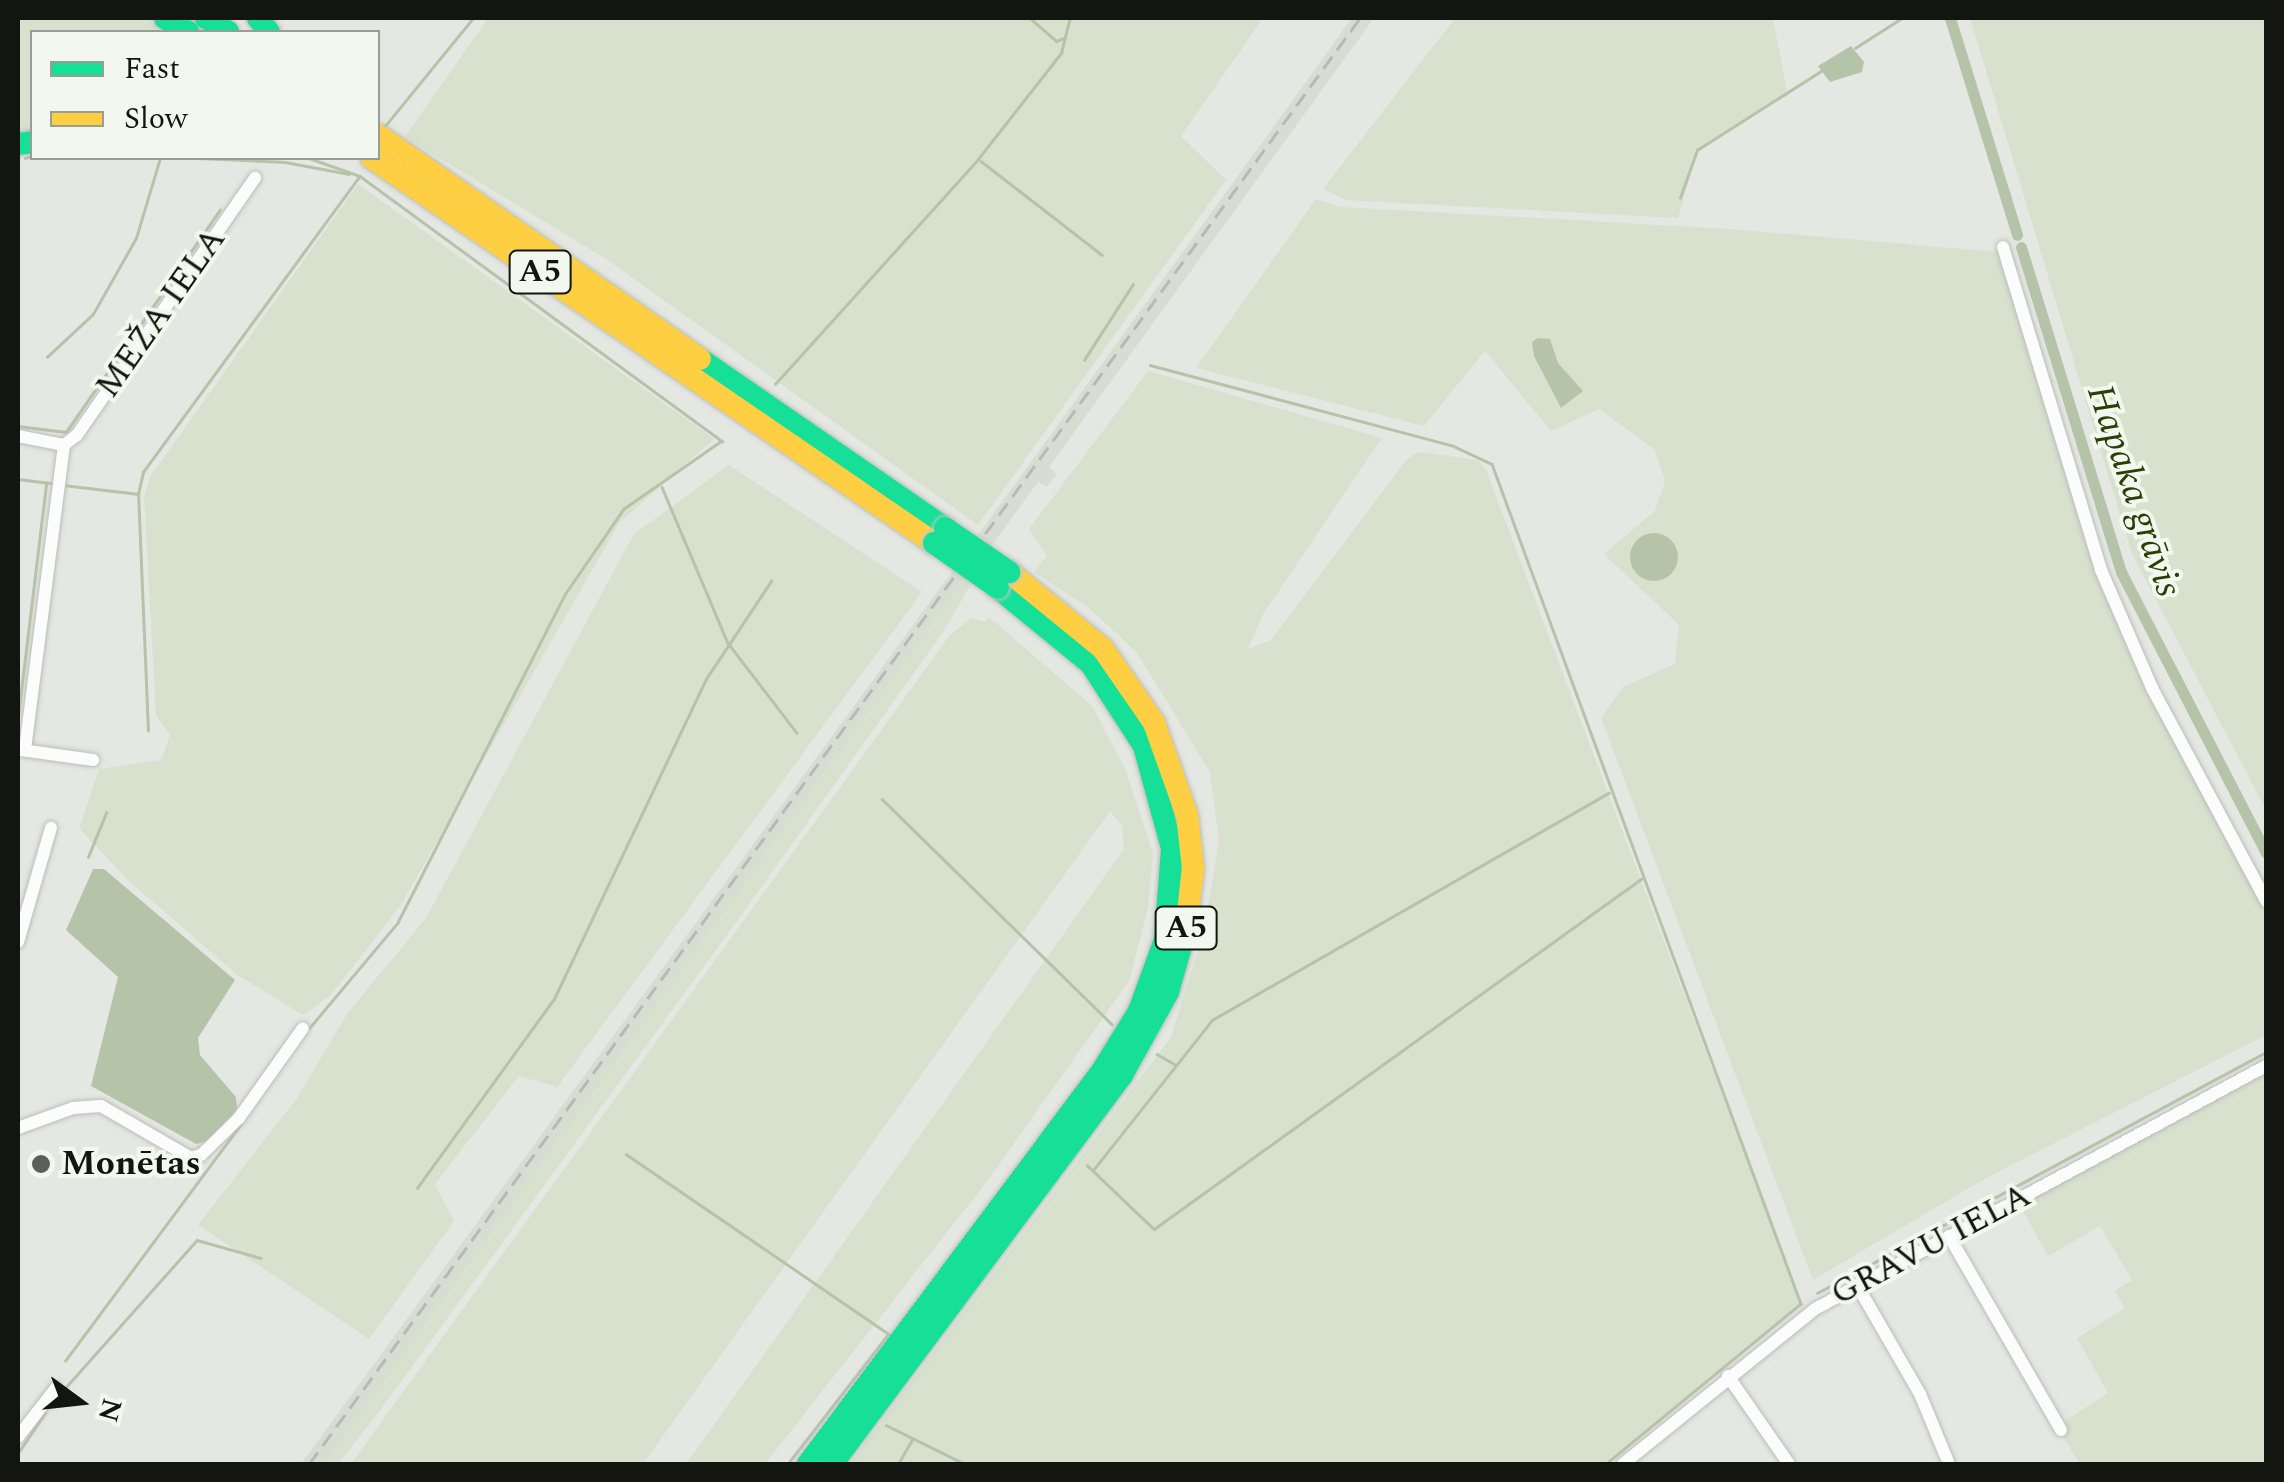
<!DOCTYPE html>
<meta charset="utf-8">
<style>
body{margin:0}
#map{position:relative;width:2284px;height:1482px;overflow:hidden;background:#e5e8e2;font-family:Spectral,serif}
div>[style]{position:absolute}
.built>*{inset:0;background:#d6ddd1}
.green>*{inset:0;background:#d7e1ce}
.water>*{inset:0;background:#b5c4a9}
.round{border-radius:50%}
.stream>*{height:2.5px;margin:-1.25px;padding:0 1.25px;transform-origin:1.25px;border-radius:1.25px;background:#b5c4a9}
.canal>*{height:11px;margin:-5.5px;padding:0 5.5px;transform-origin:5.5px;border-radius:5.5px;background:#b5c4a9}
.roads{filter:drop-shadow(0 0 2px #bbbeb9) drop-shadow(0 0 2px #bbbeb9)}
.street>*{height:12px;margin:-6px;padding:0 6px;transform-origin:6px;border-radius:6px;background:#fbfcfb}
.fast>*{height:22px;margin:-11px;padding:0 11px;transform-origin:11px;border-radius:11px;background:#16e098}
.slow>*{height:22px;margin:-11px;padding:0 11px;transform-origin:11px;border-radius:11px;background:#ffcf43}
.rail>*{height:2.5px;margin-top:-1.25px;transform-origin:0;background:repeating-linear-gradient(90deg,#b8b8b8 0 15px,transparent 0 23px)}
.bridges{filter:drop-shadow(0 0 2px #c2c4c0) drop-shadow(0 0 2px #c2c4c0)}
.fast-bridge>*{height:22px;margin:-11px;padding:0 11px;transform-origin:11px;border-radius:11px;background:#16e098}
.dots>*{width:28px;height:28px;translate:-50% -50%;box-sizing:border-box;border:5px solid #f2f8ed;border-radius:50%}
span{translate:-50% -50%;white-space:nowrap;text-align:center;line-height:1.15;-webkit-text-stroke:8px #f2f8ed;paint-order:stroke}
.shield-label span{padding:2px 8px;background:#f2f8ed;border:2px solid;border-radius:8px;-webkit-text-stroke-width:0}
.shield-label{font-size:32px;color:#131511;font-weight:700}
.street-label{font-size:35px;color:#131511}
.poi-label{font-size:35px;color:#131511;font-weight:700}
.left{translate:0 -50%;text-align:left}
.water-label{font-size:38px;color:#284008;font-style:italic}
.frame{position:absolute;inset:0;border:20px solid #131511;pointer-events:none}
.legend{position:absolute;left:30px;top:30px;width:350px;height:130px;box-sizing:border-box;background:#f2f8ed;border:2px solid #999d95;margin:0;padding:12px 18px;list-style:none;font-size:30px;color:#131511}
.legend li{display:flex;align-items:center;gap:20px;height:50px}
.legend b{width:50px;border:2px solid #999d95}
.north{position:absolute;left:30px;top:1352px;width:100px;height:100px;-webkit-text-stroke:8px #f2f8ed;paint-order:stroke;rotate:105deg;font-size:28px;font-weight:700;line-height:40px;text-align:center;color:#131511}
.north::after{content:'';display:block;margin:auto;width:35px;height:45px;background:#131511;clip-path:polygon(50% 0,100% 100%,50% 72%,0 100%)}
</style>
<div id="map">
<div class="built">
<i style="clip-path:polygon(1352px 18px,1374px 18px,1049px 467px,1057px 474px,1047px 487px,1038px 482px,990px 548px,976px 538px)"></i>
<i style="clip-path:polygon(954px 569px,966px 577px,350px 1428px,323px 1464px,301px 1464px)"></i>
</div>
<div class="green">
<i style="clip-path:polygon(18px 18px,148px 18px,170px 32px,32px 32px,32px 132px,18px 134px)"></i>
<i style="clip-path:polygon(488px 18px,1263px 18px,1181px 136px,1226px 180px,978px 525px,606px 259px,405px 137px)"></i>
<i style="clip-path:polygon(1455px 18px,1773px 18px,1787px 92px,1697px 150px,1678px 218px,1346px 200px,1323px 189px)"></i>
<i style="clip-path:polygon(1970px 18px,2266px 18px,2266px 810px,2132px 554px)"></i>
<i style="clip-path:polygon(358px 184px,714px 439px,619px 523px,400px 906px,331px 995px,303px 1015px,236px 974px,128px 880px,79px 828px,99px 769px,161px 760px,170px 735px,156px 715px,144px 496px,150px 477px)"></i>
<i style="clip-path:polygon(1316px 199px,1341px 207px,1730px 229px,1998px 252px,2095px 570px,2266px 914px,2266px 1035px,1986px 1178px,1813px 1280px,1601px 718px,1623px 687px,1675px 664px,1679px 625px,1604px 554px,1655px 511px,1665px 481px,1655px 450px,1599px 409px,1551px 431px,1485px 351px,1424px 426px,1196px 368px)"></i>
<i style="clip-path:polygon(1148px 371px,1382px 438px,1263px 614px,1248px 649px,1271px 640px,1407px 459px,1419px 452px,1478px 460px,1486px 470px,1801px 1304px,1606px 1464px,850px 1464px,1171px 1037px,1203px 934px,1219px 841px,1210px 772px,1137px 653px,1089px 608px,1034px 572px,1047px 556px,1029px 529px)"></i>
<i style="clip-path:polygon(729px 465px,922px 592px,557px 1087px,519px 1076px,435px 1184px,454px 1221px,369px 1339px,198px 1225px,297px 1098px,347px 1014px,426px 918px,634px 534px)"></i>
<i style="clip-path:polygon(965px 578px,972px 583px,943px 632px,740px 917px,381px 1409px,338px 1464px,323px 1464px)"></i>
<i style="clip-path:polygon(989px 617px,1092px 706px,1125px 768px,1153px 854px,1148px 908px,1129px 981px,988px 1180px,765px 1464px,686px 1464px,1124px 849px,1122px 826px,1110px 811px,643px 1464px,351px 1464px,950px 635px,971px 618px,985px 622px)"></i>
<i style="clip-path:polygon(2266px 1072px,2266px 1464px,2080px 1464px,2063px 1437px,2066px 1420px,2108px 1393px,2077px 1338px,2125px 1308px,2115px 1291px,2132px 1280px,2100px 1226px,2048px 1256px,2019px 1204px)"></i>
</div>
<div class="water">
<i style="clip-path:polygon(1851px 46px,1864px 62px,1862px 72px,1830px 82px,1818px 66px)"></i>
<i style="clip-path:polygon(1538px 338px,1550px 339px,1558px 363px,1583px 391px,1561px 408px,1534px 356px,1532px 342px)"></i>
<i class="round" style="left:1630px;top:533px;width:48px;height:48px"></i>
<i style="clip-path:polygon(93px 869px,104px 869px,235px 980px,198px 1038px,200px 1055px,236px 1097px,237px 1109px,209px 1141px,196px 1144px,91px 1086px,118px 977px,66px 930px)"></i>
</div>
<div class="stream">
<i style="left:1030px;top:18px;width:35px;rotate:41deg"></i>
<i style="left:1056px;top:41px;width:9px;rotate:-21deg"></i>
<i style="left:1855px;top:48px;width:56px;rotate:-32.6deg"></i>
<i style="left:385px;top:126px;width:139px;rotate:-50.8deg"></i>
<i style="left:25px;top:158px;width:7px;rotate:-16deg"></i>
<i style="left:198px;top:158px;width:87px;rotate:2.6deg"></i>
<i style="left:285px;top:162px;width:65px;rotate:10.6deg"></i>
<i style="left:309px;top:158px;width:54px;rotate:19.4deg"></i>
<i style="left:360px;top:176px;width:449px;rotate:36.2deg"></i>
<i style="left:722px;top:441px;width:119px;rotate:145.2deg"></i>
<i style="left:624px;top:509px;width:104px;rotate:124.5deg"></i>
<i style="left:565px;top:595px;width:368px;rotate:117deg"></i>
<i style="left:398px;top:923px;width:138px;rotate:130deg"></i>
<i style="left:981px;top:161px;width:153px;rotate:37.8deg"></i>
<i style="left:1680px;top:198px;width:51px;rotate:-70.5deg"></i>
<i style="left:1697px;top:150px;width:147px;rotate:-32.5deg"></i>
<i style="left:47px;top:357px;width:63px;rotate:-43.1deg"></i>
<i style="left:93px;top:314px;width:87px;rotate:-60.5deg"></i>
<i style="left:136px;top:238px;width:84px;rotate:-73.3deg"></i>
<i style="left:1084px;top:360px;width:90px;rotate:-57.2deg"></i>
<i style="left:1150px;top:365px;width:311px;rotate:14.9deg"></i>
<i style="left:1451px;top:445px;width:45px;rotate:24.9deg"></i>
<i style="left:1492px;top:464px;width:895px;rotate:69.8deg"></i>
<i style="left:1801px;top:1304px;width:252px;rotate:140.6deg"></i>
<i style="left:775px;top:384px;width:303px;rotate:-47.9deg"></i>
<i style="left:978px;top:159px;width:135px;rotate:-51.9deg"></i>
<i style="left:1061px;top:53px;width:36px;rotate:-76deg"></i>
<i style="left:18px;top:426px;width:48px;rotate:7.1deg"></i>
<i style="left:66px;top:432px;width:270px;rotate:-55.3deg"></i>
<i style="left:18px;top:479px;width:34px;rotate:7deg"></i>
<i style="left:63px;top:485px;width:76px;rotate:6.8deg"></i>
<i style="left:662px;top:487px;width:169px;rotate:67.1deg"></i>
<i style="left:728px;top:643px;width:113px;rotate:52.5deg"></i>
<i style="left:18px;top:716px;width:235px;rotate:-83.1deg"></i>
<i style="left:148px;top:731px;width:237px;rotate:-92.4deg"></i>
<i style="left:138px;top:494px;width:23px;rotate:-77deg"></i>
<i style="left:143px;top:472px;width:366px;rotate:-53.8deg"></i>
<i style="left:882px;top:799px;width:322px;rotate:44.4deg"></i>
<i style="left:88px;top:857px;width:48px;rotate:-67.8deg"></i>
<i style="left:1157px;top:1054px;width:20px;rotate:30deg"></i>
<i style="left:626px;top:1154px;width:319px;rotate:34.4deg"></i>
<i style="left:889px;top:1334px;width:165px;rotate:127.8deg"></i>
<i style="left:1087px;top:1165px;width:93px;rotate:43.7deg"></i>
<i style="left:1154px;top:1229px;width:600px;rotate:-35.7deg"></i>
<i style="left:1094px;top:1169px;width:190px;rotate:-51.6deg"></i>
<i style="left:1212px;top:1020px;width:457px;rotate:-29.8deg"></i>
<i style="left:417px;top:1188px;width:233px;rotate:-54.1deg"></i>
<i style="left:554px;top:999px;width:354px;rotate:-64.6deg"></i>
<i style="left:706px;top:679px;width:118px;rotate:-56.4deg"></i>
<i style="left:1817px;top:1293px;width:510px;rotate:-28.22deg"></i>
<i style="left:65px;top:1361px;width:294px;rotate:-53.4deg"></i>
<i style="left:49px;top:1406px;width:222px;rotate:-48.3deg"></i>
<i style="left:197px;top:1240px;width:66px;rotate:15.7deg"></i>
<i style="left:886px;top:1425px;width:88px;rotate:26.3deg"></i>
<i style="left:18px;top:1453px;width:48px;rotate:-56deg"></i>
<i style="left:898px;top:1464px;width:28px;rotate:-60deg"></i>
</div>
<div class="canal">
<i style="left:1950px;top:18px;width:227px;rotate:72.8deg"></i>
<i style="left:2021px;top:247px;width:340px;rotate:72.9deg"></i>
<i style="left:2121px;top:572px;width:316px;rotate:62.7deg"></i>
</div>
<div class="roads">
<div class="street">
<i style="left:2003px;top:247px;width:338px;rotate:73.1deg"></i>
<i style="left:2101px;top:570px;width:129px;rotate:66.6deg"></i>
<i style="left:2152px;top:688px;width:242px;rotate:61.8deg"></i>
<i style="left:18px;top:436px;width:47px;rotate:11.1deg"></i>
<i style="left:64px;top:445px;width:308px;rotate:97.3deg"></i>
<i style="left:64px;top:445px;width:16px;rotate:-38deg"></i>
<i style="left:77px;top:435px;width:313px;rotate:-55.3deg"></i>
<i style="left:21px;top:750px;width:73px;rotate:7.9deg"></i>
<i style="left:18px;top:942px;width:119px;rotate:-73.9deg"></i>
<i style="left:18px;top:1128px;width:59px;rotate:-20deg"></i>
<i style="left:73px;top:1108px;width:28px;rotate:-4deg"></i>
<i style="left:101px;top:1106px;width:104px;rotate:30deg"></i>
<i style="left:191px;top:1158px;width:10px;rotate:-17deg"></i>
<i style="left:201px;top:1155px;width:53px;rotate:-44.2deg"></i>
<i style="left:239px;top:1118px;width:110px;rotate:-54.6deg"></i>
<i style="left:1949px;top:1236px;width:224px;rotate:60deg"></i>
<i style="left:1857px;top:1285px;width:126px;rotate:60deg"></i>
<i style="left:1920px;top:1394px;width:76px;rotate:67.5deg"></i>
<i style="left:1728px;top:1376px;width:107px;rotate:55.3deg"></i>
<i style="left:18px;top:1437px;width:62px;rotate:-52.2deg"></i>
<i style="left:1623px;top:1464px;width:247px;rotate:-38.9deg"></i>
<i style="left:1815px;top:1309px;width:512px;rotate:-28.32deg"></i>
</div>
<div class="fast">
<i style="left:165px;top:18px;width:27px;rotate:31deg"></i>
<i style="left:206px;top:18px;width:26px;rotate:32deg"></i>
<i style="left:258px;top:18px;width:18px;rotate:52deg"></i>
<i style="left:18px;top:144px;width:14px;rotate:-8deg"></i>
<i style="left:700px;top:359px;width:298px;rotate:34.6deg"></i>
<i style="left:808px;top:1464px;width:491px;rotate:-53.2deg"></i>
<i style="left:1102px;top:1071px;width:70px;rotate:-58.3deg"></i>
<i style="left:1139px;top:1011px;width:76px;rotate:-69.9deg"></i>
<i style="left:1165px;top:940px;width:92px;rotate:-85.6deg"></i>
<i style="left:1172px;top:848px;width:106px;rotate:-105.4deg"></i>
<i style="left:1144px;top:746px;width:98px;rotate:-122.9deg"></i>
<i style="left:1091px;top:664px;width:120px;rotate:-140.7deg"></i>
<i style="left:832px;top:1464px;width:485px;rotate:-53.3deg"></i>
<i style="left:1122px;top:1075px;width:95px;rotate:-61deg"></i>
<i style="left:1168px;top:992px;width:66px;rotate:-74.1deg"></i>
</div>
<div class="slow">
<i style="left:378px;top:135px;width:392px;rotate:34.8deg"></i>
<i style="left:372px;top:158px;width:681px;rotate:34.41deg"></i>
<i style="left:1009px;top:572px;width:122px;rotate:39.3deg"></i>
<i style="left:1103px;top:649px;width:90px;rotate:55.4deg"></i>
<i style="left:1154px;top:723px;width:98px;rotate:70.3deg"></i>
<i style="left:1187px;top:815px;width:53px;rotate:83.5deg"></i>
<i style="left:1193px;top:868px;width:61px;rotate:96.5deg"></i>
</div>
</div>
<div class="rail">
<i style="left:309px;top:1464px;width:1788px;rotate:-53.99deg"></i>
</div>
<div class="bridges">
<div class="fast-bridge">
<i style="left:945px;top:528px;width:78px;rotate:34.5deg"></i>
<i style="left:934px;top:543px;width:78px;rotate:35.1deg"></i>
</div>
</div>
<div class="dots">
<i style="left:41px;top:1164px;background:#5c5f5a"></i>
</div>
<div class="shield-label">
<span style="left:540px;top:272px">A5</span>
<span style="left:1186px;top:928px">A5</span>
</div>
<div class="street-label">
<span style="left:161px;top:313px;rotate:-55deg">MEŽA IELA</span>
<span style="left:1931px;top:1245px;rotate:-28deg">GRAVU IELA</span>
</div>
<div class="poi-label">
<span class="left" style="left:61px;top:1164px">Monētas</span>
</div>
<div class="water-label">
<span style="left:2133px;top:491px;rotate:71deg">Hapaka grāvis</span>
</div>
<div class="frame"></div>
<ul class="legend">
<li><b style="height:12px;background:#16e098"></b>Fast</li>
<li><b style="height:12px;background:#ffcf43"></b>Slow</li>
</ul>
<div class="north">N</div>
</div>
